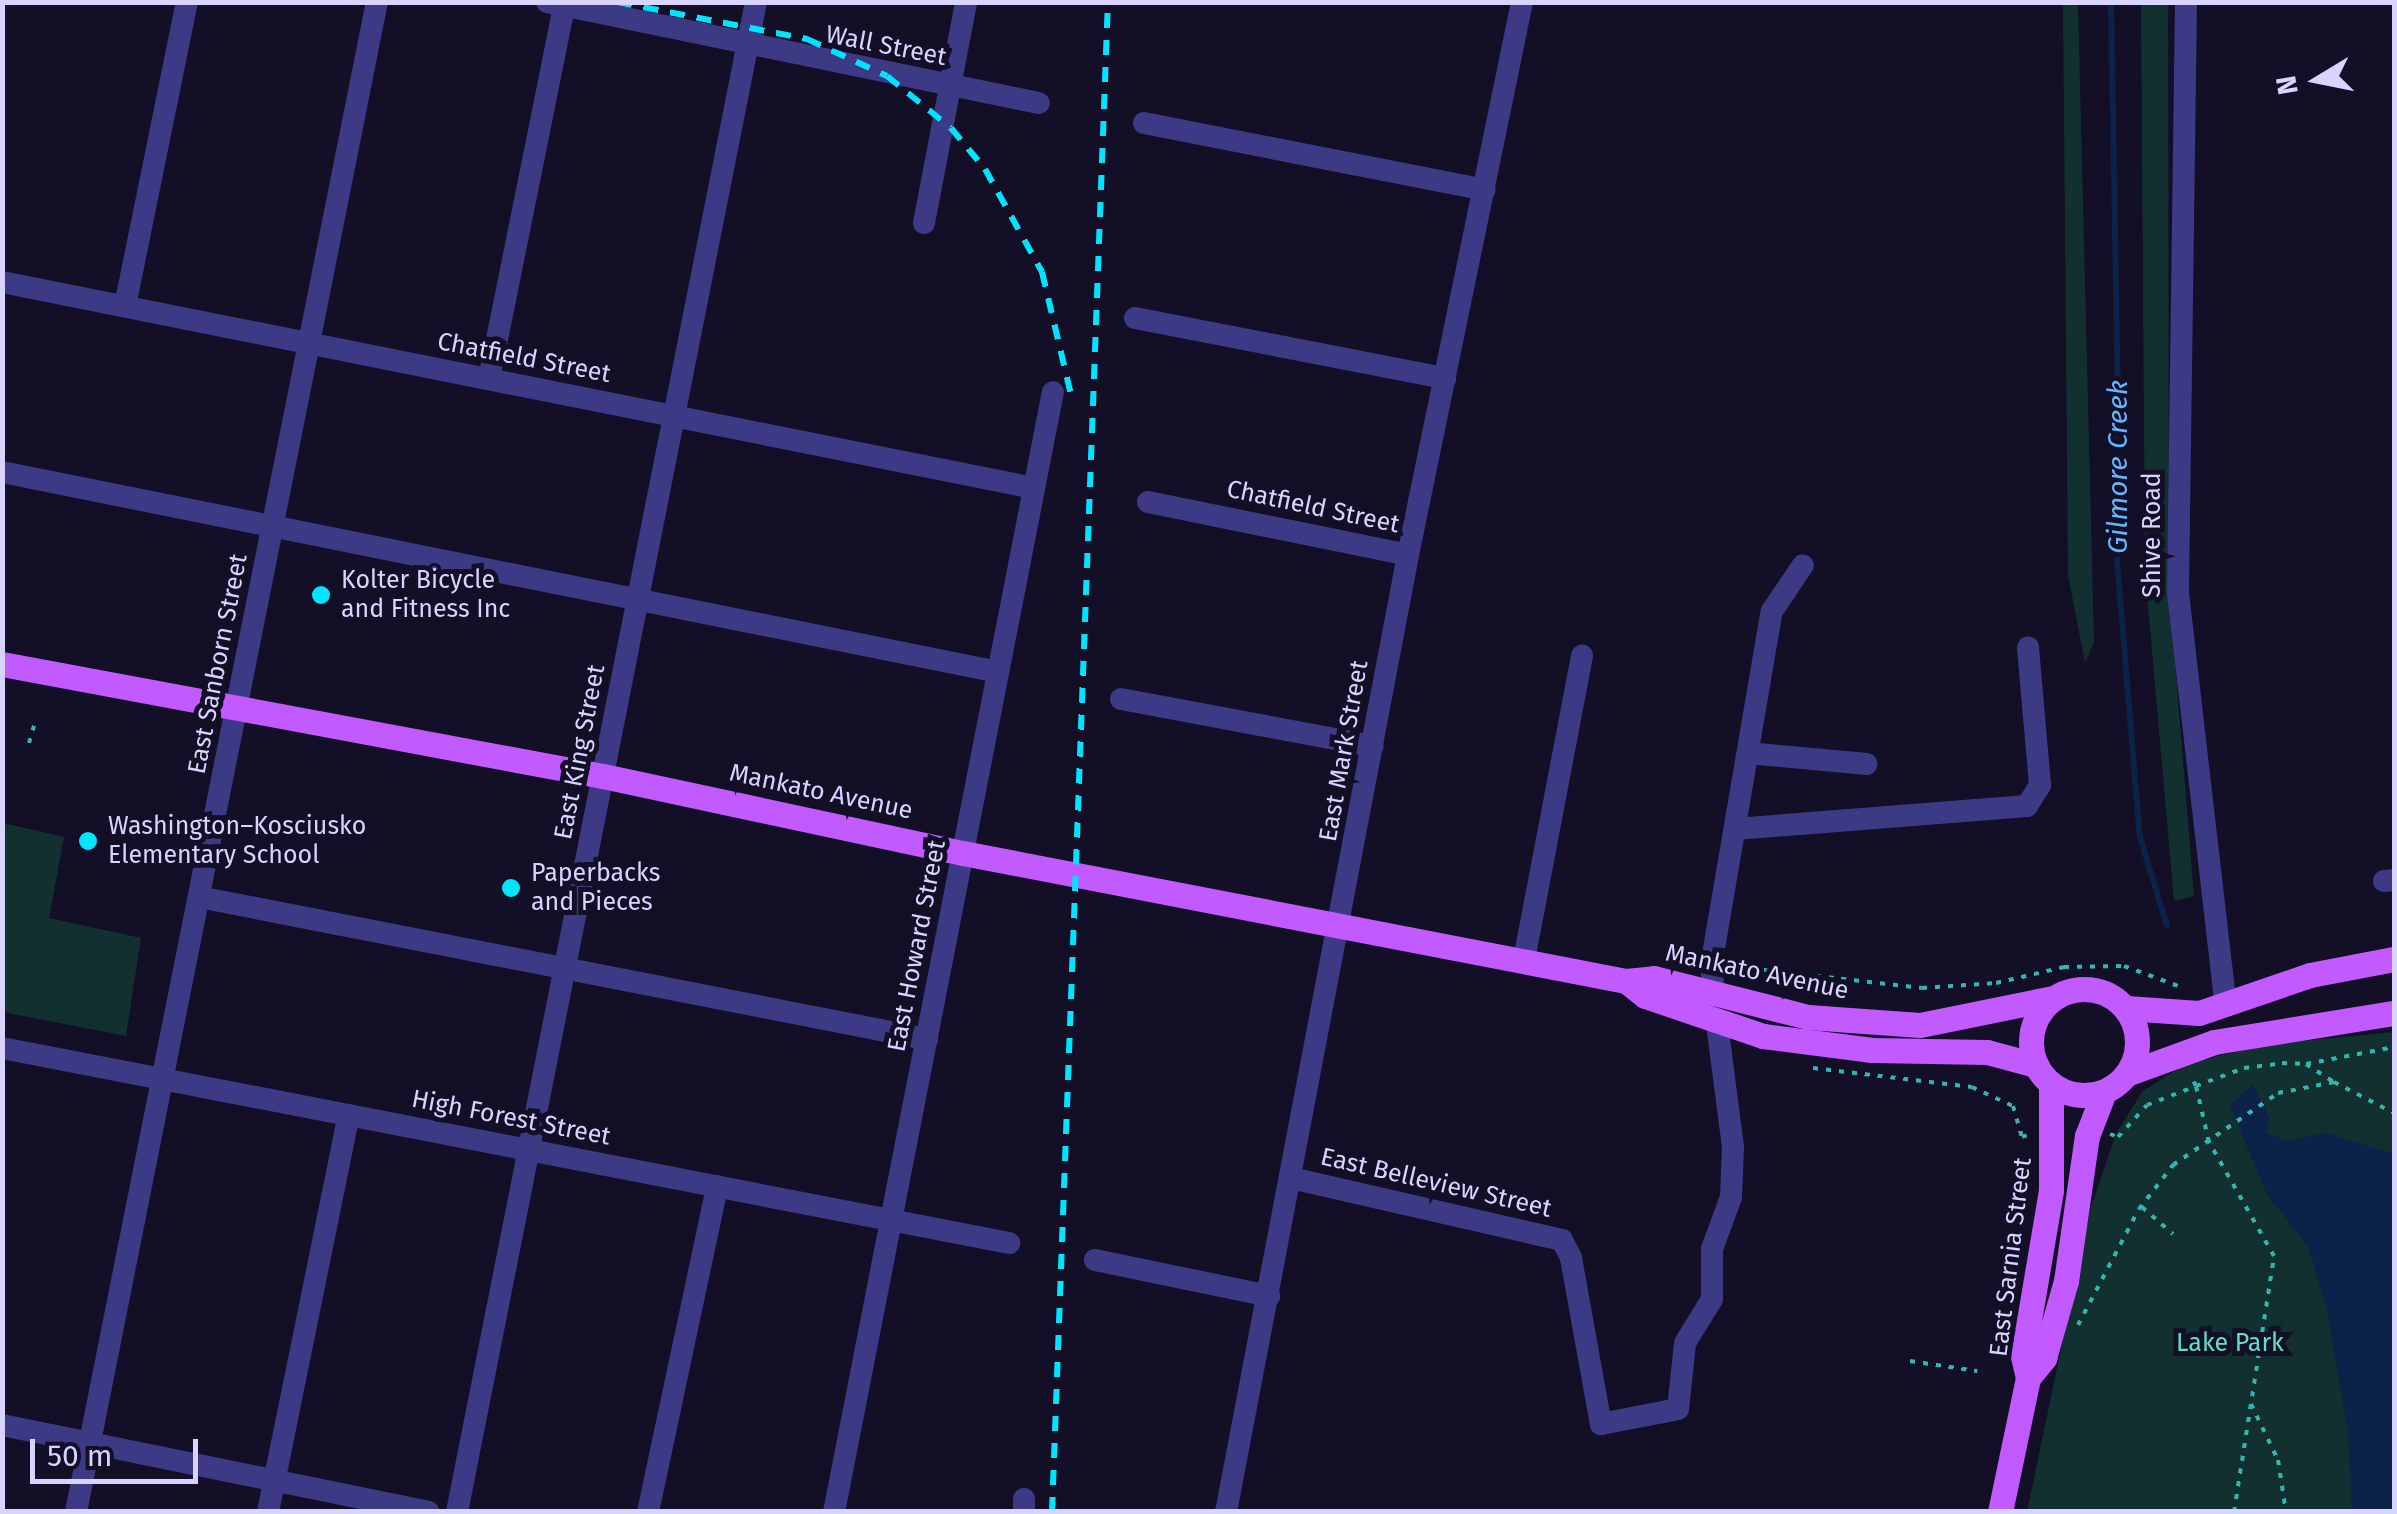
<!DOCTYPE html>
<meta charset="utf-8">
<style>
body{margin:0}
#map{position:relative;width:2397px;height:1514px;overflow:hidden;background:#130f26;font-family:"Fira Sans",sans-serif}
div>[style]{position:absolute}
.green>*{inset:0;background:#12302f}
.water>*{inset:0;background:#0c2248}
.stream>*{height:6px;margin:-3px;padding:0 3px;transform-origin:3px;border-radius:3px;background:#0c2248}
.path>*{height:4px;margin-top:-2px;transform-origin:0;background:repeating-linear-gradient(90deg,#2fb8b0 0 5px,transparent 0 13px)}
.minor>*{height:22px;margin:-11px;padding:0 11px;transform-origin:11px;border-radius:11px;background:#3d3a85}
.major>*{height:25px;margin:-12.5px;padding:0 12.5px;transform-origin:12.5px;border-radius:12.5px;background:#c25bff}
.major>.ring{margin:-12.5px;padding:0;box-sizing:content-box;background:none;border:25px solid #c25bff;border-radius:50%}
.rail>*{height:6px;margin-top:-3px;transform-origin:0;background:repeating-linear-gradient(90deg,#00e5ff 0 15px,transparent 0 27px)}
.dots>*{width:28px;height:28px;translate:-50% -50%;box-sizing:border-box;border:5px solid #130f26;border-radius:50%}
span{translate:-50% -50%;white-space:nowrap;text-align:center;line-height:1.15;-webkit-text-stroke:10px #130f26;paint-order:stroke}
.street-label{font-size:25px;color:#d9d4ff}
.poi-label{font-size:25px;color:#d9d4ff}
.left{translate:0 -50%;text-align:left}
.park-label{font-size:25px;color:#5fe0c0}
.water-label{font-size:28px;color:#62b6ff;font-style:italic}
.frame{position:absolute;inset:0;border:5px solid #d9d4ff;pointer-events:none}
.north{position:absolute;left:2267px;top:30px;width:100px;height:100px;-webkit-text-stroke:8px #130f26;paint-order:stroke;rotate:260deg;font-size:28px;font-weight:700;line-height:40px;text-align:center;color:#d9d4ff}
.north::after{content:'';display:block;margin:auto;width:35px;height:45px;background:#d9d4ff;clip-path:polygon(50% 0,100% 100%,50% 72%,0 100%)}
.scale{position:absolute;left:30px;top:1439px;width:168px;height:45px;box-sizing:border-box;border:5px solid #d9d4ff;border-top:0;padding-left:12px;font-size:30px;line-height:35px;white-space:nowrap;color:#d9d4ff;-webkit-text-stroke:8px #130f26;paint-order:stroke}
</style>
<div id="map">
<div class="green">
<i style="clip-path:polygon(2063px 3px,2078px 3px,2094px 642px,2085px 663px,2068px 575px)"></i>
<i style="clip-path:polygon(2141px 3px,2168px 3px,2169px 586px,2194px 896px,2174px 901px,2145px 571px)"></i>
<i style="clip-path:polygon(3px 823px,64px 837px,49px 918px,141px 938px,126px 1036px,3px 1012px)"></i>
<i style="clip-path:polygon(2394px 1032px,2394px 1511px,2027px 1512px,2090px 1210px,2116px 1134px,2142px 1092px,2185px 1064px,2270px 1044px)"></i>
</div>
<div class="water">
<i style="clip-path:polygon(2253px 1084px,2270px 1119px,2266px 1133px,2289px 1141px,2326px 1133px,2394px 1154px,2394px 1511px,2352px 1511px,2348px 1431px,2327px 1310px,2308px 1247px,2267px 1194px,2230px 1106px)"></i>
</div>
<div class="stream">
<i style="left:2111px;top:2px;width:391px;rotate:89deg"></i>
<i style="left:2118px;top:393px;width:118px;rotate:92.4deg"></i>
<i style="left:2113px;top:511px;width:327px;rotate:85.3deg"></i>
<i style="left:2140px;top:837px;width:93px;rotate:73.1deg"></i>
</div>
<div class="path">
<i style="left:29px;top:743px;width:22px;rotate:-74deg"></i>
<i style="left:1738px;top:967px;width:185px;rotate:6.5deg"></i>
<i style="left:1922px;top:988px;width:74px;rotate:-3.9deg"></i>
<i style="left:1996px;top:983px;width:70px;rotate:-13.2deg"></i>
<i style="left:2064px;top:967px;width:60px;rotate:-1deg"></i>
<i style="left:2124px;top:966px;width:61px;rotate:20.2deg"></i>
<i style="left:2306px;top:1064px;width:90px;rotate:-10.9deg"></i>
<i style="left:1813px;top:1068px;width:160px;rotate:6.8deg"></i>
<i style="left:1972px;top:1087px;width:45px;rotate:24.9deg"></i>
<i style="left:2013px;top:1106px;width:32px;rotate:74deg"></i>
<i style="left:2022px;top:1137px;width:9px;rotate:-21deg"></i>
<i style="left:2110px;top:1134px;width:9px;rotate:21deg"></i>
<i style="left:2118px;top:1137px;width:43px;rotate:-47.8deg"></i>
<i style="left:2147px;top:1105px;width:53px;rotate:-21.2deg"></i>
<i style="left:2196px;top:1086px;width:11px;rotate:-117deg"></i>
<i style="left:2142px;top:1207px;width:41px;rotate:41.1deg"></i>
<i style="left:2078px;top:1325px;width:131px;rotate:-62.3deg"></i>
<i style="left:2139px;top:1209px;width:56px;rotate:-52.3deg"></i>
<i style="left:2173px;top:1165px;width:127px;rotate:-34.4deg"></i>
<i style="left:2278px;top:1093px;width:57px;rotate:-11.1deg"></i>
<i style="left:2334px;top:1082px;width:68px;rotate:27.3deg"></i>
<i style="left:1910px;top:1361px;width:68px;rotate:8.5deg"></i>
<i style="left:2251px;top:1404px;width:62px;rotate:64.3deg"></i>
<i style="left:2278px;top:1460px;width:53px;rotate:81.3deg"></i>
<i style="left:2234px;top:1512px;width:259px;rotate:-81.1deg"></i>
<i style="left:2274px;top:1256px;width:131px;rotate:-119.7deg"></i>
<i style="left:2209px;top:1142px;width:57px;rotate:-103.1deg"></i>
<i style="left:2196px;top:1086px;width:51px;rotate:-20.6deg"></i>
<i style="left:2244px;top:1068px;width:38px;rotate:-7deg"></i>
<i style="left:2282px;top:1063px;width:24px;rotate:2deg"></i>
<i style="left:2306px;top:1064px;width:33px;rotate:33deg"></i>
</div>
<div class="minor">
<i style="left:547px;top:2px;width:502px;rotate:11.6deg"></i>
<i style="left:2186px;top:2px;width:591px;rotate:90.78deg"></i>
<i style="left:2178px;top:593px;width:415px;rotate:83.4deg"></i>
<i style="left:1144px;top:123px;width:347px;rotate:11.1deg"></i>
<i style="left:924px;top:223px;width:225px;rotate:-79.2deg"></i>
<i style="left:2px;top:282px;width:1052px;rotate:11.29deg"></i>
<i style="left:125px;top:306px;width:310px;rotate:-78.5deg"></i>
<i style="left:1135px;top:318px;width:316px;rotate:11deg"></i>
<i style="left:489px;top:379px;width:385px;rotate:-78.6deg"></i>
<i style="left:2px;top:472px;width:1016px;rotate:11.35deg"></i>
<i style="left:1148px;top:502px;width:265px;rotate:11.5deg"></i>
<i style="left:1121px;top:699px;width:256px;rotate:10.6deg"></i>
<i style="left:1748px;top:753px;width:119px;rotate:5.3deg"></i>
<i style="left:1735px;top:829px;width:293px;rotate:-4.5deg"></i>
<i style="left:2027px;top:806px;width:25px;rotate:-58deg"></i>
<i style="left:2040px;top:785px;width:138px;rotate:-95deg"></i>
<i style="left:2384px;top:881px;width:10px;rotate:-6deg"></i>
<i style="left:199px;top:897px;width:742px;rotate:11.04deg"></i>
<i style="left:1524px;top:960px;width:310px;rotate:-79.2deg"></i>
<i style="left:1714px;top:994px;width:28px;rotate:-96deg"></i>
<i style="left:1711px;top:966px;width:360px;rotate:-80.3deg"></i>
<i style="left:1772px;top:611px;width:55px;rotate:-56deg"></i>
<i style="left:2px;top:1048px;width:1026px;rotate:10.96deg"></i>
<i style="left:1291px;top:1178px;width:278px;rotate:12.9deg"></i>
<i style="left:1562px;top:1240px;width:20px;rotate:63deg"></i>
<i style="left:1571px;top:1258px;width:169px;rotate:79.8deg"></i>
<i style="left:1601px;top:1424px;width:78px;rotate:-11deg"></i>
<i style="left:1678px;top:1409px;width:66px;rotate:-83.9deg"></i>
<i style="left:1685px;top:1343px;width:52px;rotate:-58.5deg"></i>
<i style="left:1712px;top:1299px;width:50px;rotate:-90deg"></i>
<i style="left:1712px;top:1249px;width:55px;rotate:-69.9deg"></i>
<i style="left:1731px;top:1197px;width:50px;rotate:-87.7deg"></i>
<i style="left:1733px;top:1147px;width:124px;rotate:-97.4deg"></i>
<i style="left:1095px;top:1260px;width:178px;rotate:11.7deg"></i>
<i style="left:2px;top:1425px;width:435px;rotate:11.5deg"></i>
<i style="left:1024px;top:1499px;width:13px;rotate:90deg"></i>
<i style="left:76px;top:1512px;width:1540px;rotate:-78.73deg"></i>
<i style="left:268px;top:1512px;width:405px;rotate:-78.5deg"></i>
<i style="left:457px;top:1512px;width:1539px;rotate:-78.8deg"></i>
<i style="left:648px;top:1512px;width:333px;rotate:-78deg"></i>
<i style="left:834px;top:1512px;width:1141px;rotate:-78.94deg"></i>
<i style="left:1226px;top:1512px;width:974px;rotate:-79.23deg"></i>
<i style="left:1408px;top:555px;width:565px;rotate:-78.35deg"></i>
</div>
<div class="major">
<i style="left:2px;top:664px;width:611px;rotate:10.56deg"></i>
<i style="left:603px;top:776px;width:368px;rotate:12.1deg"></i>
<i style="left:963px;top:853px;width:675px;rotate:10.93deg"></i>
<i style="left:1626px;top:981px;width:28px;rotate:-6deg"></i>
<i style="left:1654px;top:978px;width:159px;rotate:14.2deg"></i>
<i style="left:1808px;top:1017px;width:112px;rotate:4.1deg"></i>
<i style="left:1920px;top:1025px;width:136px;rotate:-11.5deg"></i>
<i style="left:1626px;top:981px;width:24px;rotate:38deg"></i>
<i style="left:1645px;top:996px;width:125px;rotate:18.7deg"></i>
<i style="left:1763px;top:1036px;width:110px;rotate:7.3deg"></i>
<i style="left:1872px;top:1050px;width:115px;rotate:1deg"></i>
<i style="left:1987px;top:1052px;width:51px;rotate:14.9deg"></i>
<i class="ring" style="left:2031px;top:989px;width:81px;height:81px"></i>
<i style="left:2126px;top:1008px;width:73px;rotate:3.9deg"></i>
<i style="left:2199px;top:1013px;width:117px;rotate:-18.9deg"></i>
<i style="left:2310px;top:975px;width:86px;rotate:-10.8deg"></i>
<i style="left:2129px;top:1073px;width:90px;rotate:-20deg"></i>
<i style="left:2214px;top:1042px;width:182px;rotate:-9.2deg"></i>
<i style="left:2028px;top:1378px;width:26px;rotate:-51deg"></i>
<i style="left:2044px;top:1358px;width:80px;rotate:-74.1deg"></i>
<i style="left:2066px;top:1281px;width:147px;rotate:-81.8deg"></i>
<i style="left:2087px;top:1136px;width:47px;rotate:-68.9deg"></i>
<i style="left:2000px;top:1512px;width:137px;rotate:-78.2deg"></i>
<i style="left:2028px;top:1378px;width:23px;rotate:-103deg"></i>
<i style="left:2023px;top:1356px;width:168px;rotate:-80.4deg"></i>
<i style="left:2051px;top:1190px;width:106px;rotate:-90deg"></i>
</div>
<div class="rail">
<i style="left:617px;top:2px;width:194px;rotate:11deg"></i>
<i style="left:807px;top:39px;width:88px;rotate:24.8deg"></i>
<i style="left:887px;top:76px;width:82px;rotate:39.1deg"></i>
<i style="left:951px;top:128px;width:53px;rotate:50.3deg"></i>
<i style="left:985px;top:169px;width:118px;rotate:61deg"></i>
<i style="left:1042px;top:272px;width:130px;rotate:76.7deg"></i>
<i style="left:1052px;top:1512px;width:1511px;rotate:-87.88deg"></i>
</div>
<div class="dots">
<i style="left:321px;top:595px;background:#00e5ff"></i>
<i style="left:88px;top:841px;background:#00e5ff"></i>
<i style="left:511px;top:888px;background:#00e5ff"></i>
</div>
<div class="street-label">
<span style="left:886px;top:46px;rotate:11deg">Wall Street</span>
<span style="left:524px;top:358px;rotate:11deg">Chatfield Street</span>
<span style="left:1313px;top:507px;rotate:12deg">Chatfield Street</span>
<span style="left:2152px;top:535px;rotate:-90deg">Shive Road</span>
<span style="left:218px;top:664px;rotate:-79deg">East Sanborn Street</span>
<span style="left:1344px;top:751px;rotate:-80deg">East Mark Street</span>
<span style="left:580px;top:752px;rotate:-79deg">East King Street</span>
<span style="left:821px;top:792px;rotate:12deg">Mankato Avenue</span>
<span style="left:917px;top:946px;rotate:-79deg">East Howard Street</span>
<span style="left:1757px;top:972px;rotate:12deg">Mankato Avenue</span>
<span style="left:511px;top:1118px;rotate:11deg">High Forest Street</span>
<span style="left:1436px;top:1183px;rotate:13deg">East Belleview Street</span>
<span style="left:2011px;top:1257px;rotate:-83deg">East Sarnia Street</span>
</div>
<div class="poi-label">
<span class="left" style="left:341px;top:595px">Kolter Bicycle<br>and Fitness Inc</span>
<span class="left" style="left:108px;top:841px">Washington–Kosciusko<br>Elementary School</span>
<span class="left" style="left:531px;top:888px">Paperbacks<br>and Pieces</span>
</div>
<div class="park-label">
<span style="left:2230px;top:1343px">Lake Park</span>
</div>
<div class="water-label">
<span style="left:2118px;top:467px;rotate:-90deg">Gilmore Creek</span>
</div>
<div class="frame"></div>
<div class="north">N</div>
<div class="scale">50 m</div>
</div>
